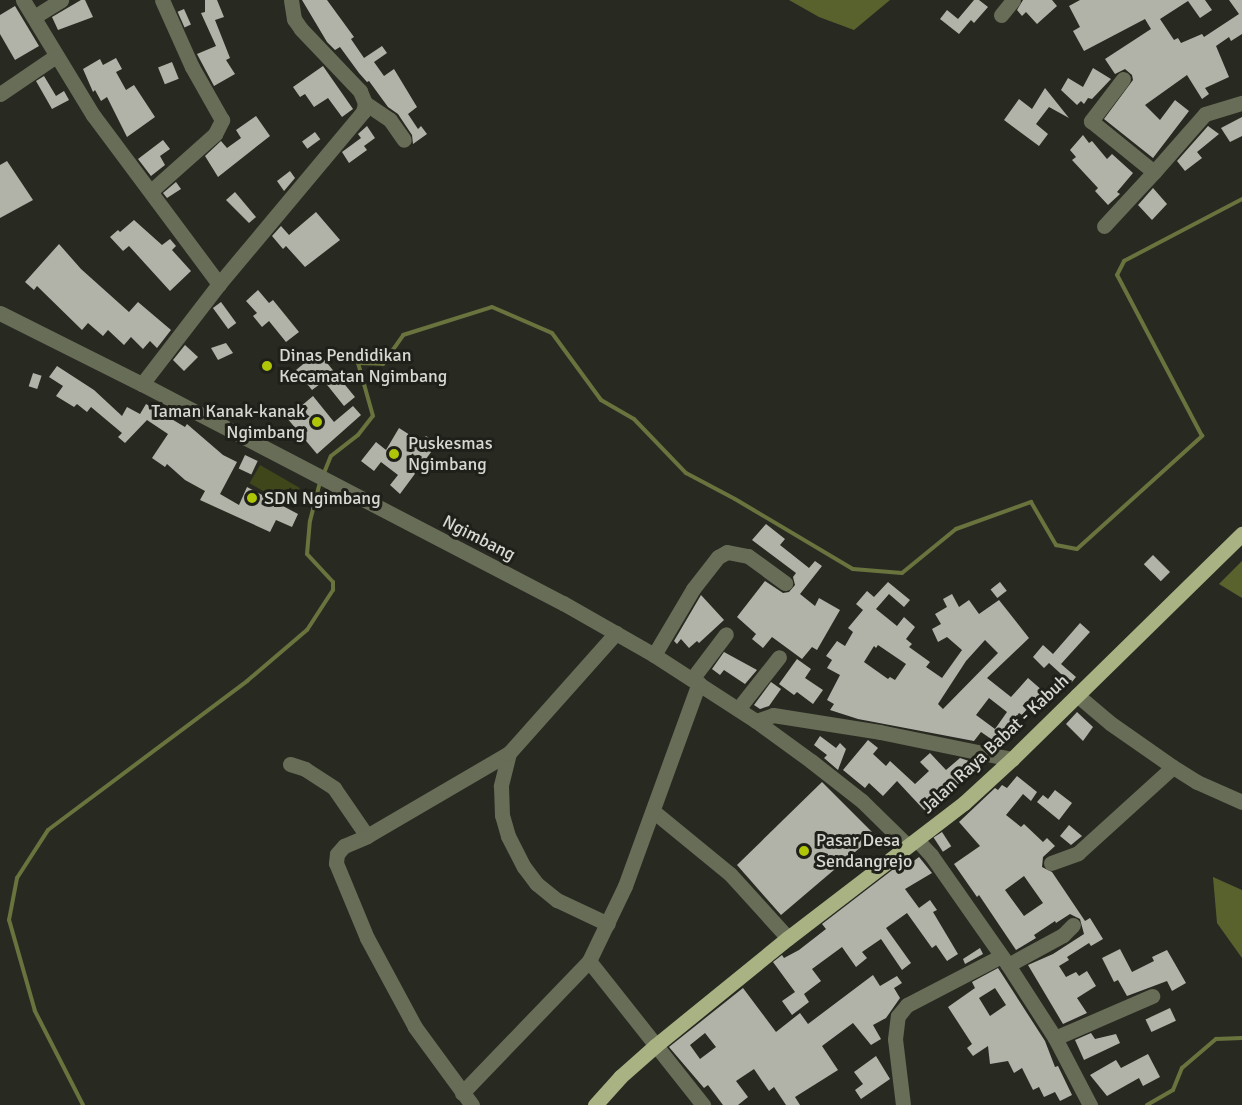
<!DOCTYPE html>
<style>
body{margin:0}
#map{position:relative;width:1242px;height:1105px;overflow:hidden;background:#282a22;font-family:Signika,sans-serif}
div>[style]{position:absolute}
.green>*{inset:0;background:#3f471a;transform-origin:0 0}
.forest>*{inset:0;background:#59622d}
.stream>*{height:4px;margin:-2px;padding:0 2px;transform-origin:2px;border-radius:2px;background:#69733d}
.building>*{inset:0;background:#b1b3a9;transform-origin:0 0}
.minor>*{height:15px;margin:-7.5px;padding:0 7.5px;transform-origin:7.5px;border-radius:7.5px;background:#686d57}
.major>*{height:15px;margin:-7.5px;padding:0 7.5px;transform-origin:7.5px;border-radius:7.5px;background:#a8b283}
.dots>*{width:16px;height:16px;translate:-50% -50%;box-sizing:border-box;border:3px solid #1f2019;border-radius:50%}
span{translate:-50% -50%;white-space:nowrap;text-align:center;line-height:1.15;-webkit-text-stroke:6px #1f2019;paint-order:stroke}
.poi-label{font-size:18px;color:#d6d8d2}
.left{translate:0 -50%;text-align:left}
.right{translate:-100% -50%;text-align:right}
.street-label{font-size:18px;color:#d6d8d2}
</style>
<div id="map">
<div class="green">
<i style="left:260px;top:465px;width:46px;height:21px;rotate:30deg"></i>
</div>
<div class="forest">
<i style="clip-path:polygon(789px 0,890px 0,854px 30px,819px 17px)"></i>
<i style="clip-path:polygon(1242px 561px,1242px 598px,1219px 584px)"></i>
<i style="clip-path:polygon(1213px 877px,1242px 890px,1242px 958px,1217px 923px)"></i>
</div>
<div class="stream">
<i style="left:324px;top:473px;width:18px;rotate:-68deg"></i>
<i style="left:331px;top:456px;width:34px;rotate:-38deg"></i>
<i style="left:358px;top:435px;width:24px;rotate:-52deg"></i>
<i style="left:373px;top:416px;width:55px;rotate:-105.8deg"></i>
<i style="left:358px;top:363px;width:25px;rotate:2deg"></i>
<i style="left:383px;top:364px;width:35px;rotate:-55deg"></i>
<i style="left:403px;top:335px;width:93px;rotate:-17.5deg"></i>
<i style="left:492px;top:307px;width:65px;rotate:23.4deg"></i>
<i style="left:552px;top:333px;width:83px;rotate:53.8deg"></i>
<i style="left:601px;top:400px;width:38px;rotate:30deg"></i>
<i style="left:634px;top:419px;width:75px;rotate:46.1deg"></i>
<i style="left:686px;top:473px;width:55px;rotate:28deg"></i>
<i style="left:735px;top:499px;width:137px;rotate:30.7deg"></i>
<i style="left:853px;top:569px;width:49px;rotate:4.7deg"></i>
<i style="left:902px;top:573px;width:70px;rotate:-39.2deg"></i>
<i style="left:956px;top:529px;width:80px;rotate:-19.8deg"></i>
<i style="left:1031px;top:502px;width:50px;rotate:59.8deg"></i>
<i style="left:1056px;top:545px;width:21px;rotate:11deg"></i>
<i style="left:1077px;top:549px;width:169px;rotate:-42.1deg"></i>
<i style="left:1202px;top:436px;width:182px;rotate:-117.8deg"></i>
<i style="left:1117px;top:275px;width:16px;rotate:-63deg"></i>
<i style="left:1124px;top:261px;width:133px;rotate:-27.7deg"></i>
<i style="left:83px;top:1105px;width:106px;rotate:-117.1deg"></i>
<i style="left:35px;top:1011px;width:95px;rotate:-105.9deg"></i>
<i style="left:9px;top:920px;width:43px;rotate:-79.2deg"></i>
<i style="left:17px;top:878px;width:57px;rotate:-57.1deg"></i>
<i style="left:48px;top:830px;width:249px;rotate:-36.8deg"></i>
<i style="left:247px;top:681px;width:79px;rotate:-40.4deg"></i>
<i style="left:307px;top:630px;width:48px;rotate:-57deg"></i>
<i style="left:333px;top:590px;width:8px;rotate:-90deg"></i>
<i style="left:333px;top:582px;width:38px;rotate:-133deg"></i>
<i style="left:307px;top:554px;width:33px;rotate:-85deg"></i>
<i style="left:310px;top:521px;width:40px;rotate:-75.6deg"></i>
<i style="left:1147px;top:1105px;width:30px;rotate:-30deg"></i>
<i style="left:1173px;top:1090px;width:24px;rotate:-68deg"></i>
<i style="left:1182px;top:1068px;width:45px;rotate:-40.5deg"></i>
<i style="left:1216px;top:1039px;width:26px;rotate:-2deg"></i>
</div>
<div class="building">
<i style="clip-path:polygon(81px 0,85px 0,93px 17px,58px 30px,52px 17px)"></i>
<i style="clip-path:polygon(205px 0,217px 0,224px 17px,215px 20px,230px 58px,226px 60px,235px 74px,214px 86px,197px 54px,216px 46px,201px 13px,205px 12px)"></i>
<i style="clip-path:polygon(302px 0,327px 0,354px 37px,351px 39px,364px 58px,382px 46px,387px 53px,374px 62px,384px 76px,394px 69px,417px 107px,408px 114px,418px 129px,421px 126px,427px 134px,413px 144px,412px 135px,398px 114px,388px 107px,369px 81px,367px 82px,359px 73px,340px 47px,335px 50px,327px 42px)"></i>
<i style="clip-path:polygon(974px 0,979px 0,988px 7px,974px 23px,971px 20px,959px 34px,940px 19px,947px 10px,958px 19px)"></i>
<i style="clip-path:polygon(1023px 0,1052px 0,1057px 6px,1037px 24px,1026px 12px,1022px 16px,1017px 10px)"></i>
<i style="clip-path:polygon(1080px 0,1205px 0,1212px 10px,1200px 18px,1188px 1px,1160px 19px,1174px 40px,1178px 38px,1181px 43px,1202px 34px,1204px 37px,1239px 14px,1229px 0,1242px 0,1242px 34px,1231px 41px,1229px 37px,1216px 46px,1229px 77px,1205px 88px,1209px 94px,1202px 99px,1187px 75px,1145px 105px,1160px 120px,1175px 100px,1189px 111px,1153px 158px,1104px 119px,1133px 80px,1132px 75px,1125px 69px,1115px 74px,1105px 59px,1151px 29px,1145px 19px,1084px 51px,1073px 31px,1080px 27px,1069px 6px)"></i>
<i style="clip-path:polygon(15px 6px,39px 46px,15px 60px,0 34px,0 15px)"></i>
<i style="left:184px;top:9px;width:17px;height:7px;rotate:66deg"></i>
<i style="clip-path:polygon(116px 58px,122px 69px,116px 72px,126px 90px,134px 85px,155px 117px,127px 137px,107px 97px,101px 101px,95px 90px,93px 92px,83px 69px,100px 59px,103px 65px)"></i>
<i style="left:172px;top:62px;width:18px;height:15px;rotate:68deg"></i>
<i style="clip-path:polygon(323px 66px,353px 109px,342px 117px,328px 98px,314px 107px,305px 94px,300px 97px,293px 87px)"></i>
<i style="clip-path:polygon(1093px 68px,1111px 79px,1092px 99px,1088px 98px,1084px 104px,1081px 101px,1077px 105px,1061px 90px,1068px 78px,1083px 87px)"></i>
<i style="clip-path:polygon(44px 76px,56px 96px,64px 91px,69px 100px,52px 109px,36px 81px)"></i>
<i style="clip-path:polygon(1045px 88px,1069px 118px,1049px 107px,1036px 124px,1048px 134px,1039px 146px,1004px 120px,1019px 99px,1032px 109px)"></i>
<i style="clip-path:polygon(256px 116px,270px 136px,218px 177px,205px 156px,221px 141px,227px 148px,241px 138px,236px 130px)"></i>
<i style="clip-path:polygon(1242px 117px,1242px 136px,1230px 142px,1221px 128px)"></i>
<i style="clip-path:polygon(367px 126px,375px 138px,364px 146px,367px 150px,349px 163px,342px 152px,361px 138px,358px 134px)"></i>
<i style="clip-path:polygon(1208px 126px,1219px 134px,1197px 152px,1202px 158px,1185px 171px,1177px 161px)"></i>
<i style="left:315px;top:132px;width:9px;height:16px;rotate:54deg"></i>
<i style="clip-path:polygon(1083px 135px,1089px 143px,1092px 141px,1107px 159px,1112px 154px,1133px 173px,1117px 192px,1120px 194px,1108px 205px,1095px 191px,1098px 188px,1072px 160px,1076px 157px,1070px 150px)"></i>
<i style="clip-path:polygon(163px 140px,170px 149px,160px 156px,165px 165px,151px 176px,138px 159px)"></i>
<i style="clip-path:polygon(7px 161px,33px 200px,0 218px,0 165px)"></i>
<i style="clip-path:polygon(290px 171px,295px 178px,284px 191px,277px 181px)"></i>
<i style="clip-path:polygon(176px 182px,181px 189px,167px 198px,163px 193px)"></i>
<i style="clip-path:polygon(1153px 188px,1167px 204px,1152px 220px,1138px 205px)"></i>
<i style="clip-path:polygon(235px 192px,256px 217px,249px 223px,226px 200px)"></i>
<i style="clip-path:polygon(316px 212px,340px 240px,305px 267px,286px 246px,283px 249px,272px 236px,281px 226px,289px 235px)"></i>
<i style="clip-path:polygon(134px 220px,162px 245px,170px 239px,176px 246px,172px 250px,191px 271px,170px 291px,129px 246px,123px 251px,110px 237px,118px 230px,120px 232px)"></i>
<i style="clip-path:polygon(59px 244px,81px 269px,129px 312px,138px 302px,171px 330px,157px 348px,150px 341px,143px 349px,131px 337px,124px 345px,108px 330px,103px 336px,88px 323px,82px 330px,37px 286px,34px 290px,25px 282px)"></i>
<i style="clip-path:polygon(258px 290px,269px 303px,273px 300px,299px 332px,286px 342px,269px 321px,262px 327px,253px 316px,257px 313px,246px 301px)"></i>
<i style="left:221px;top:302px;width:26px;height:10px;rotate:54deg"></i>
<i style="clip-path:polygon(226px 343px,233px 353px,218px 360px,211px 348px)"></i>
<i style="clip-path:polygon(185px 345px,198px 357px,184px 371px,173px 360px)"></i>
<i style="clip-path:polygon(318px 352px,355px 397px,344px 406px,324px 381px,312px 390px,296px 370px)"></i>
<i style="clip-path:polygon(57px 366px,94px 390px,122px 416px,127px 407px,140px 414px,146px 404px,185px 427px,187px 424px,223px 455px,237px 462px,220px 494px,239px 505px,247px 487px,298px 514px,292px 527px,276px 520px,270px 532px,200px 500px,205px 491px,185px 480px,167px 464px,165px 467px,152px 458px,168px 434px,147px 420px,125px 443px,118px 437px,122px 433px,91px 407px,87px 412px,77px 404px,74px 407px,56px 396px,63px 386px,49px 377px)"></i>
<i style="left:33px;top:373px;width:9px;height:14px;rotate:18deg"></i>
<i style="clip-path:polygon(313px 396px,334px 422px,353px 406px,361px 415px,317px 454px,287px 418px)"></i>
<i style="clip-path:polygon(399px 428px,421px 442px,426px 436px,437px 444px,400px 494px,390px 485px,398px 475px,381px 462px,374px 471px,361px 461px,376px 442px,386px 450px)"></i>
<i style="left:245px;top:455px;width:14px;height:15px;rotate:25deg"></i>
<i style="clip-path:polygon(766px 524px,785px 539px,780px 545px,809px 568px,815px 561px,822px 566px,800px 594px,815px 606px,819px 598px,840px 610px,817px 650px,812px 647px,802px 659px,772px 637px,763px 648px,752px 639px,756px 634px,737px 617px,765px 581px,783px 593px,789px 592px,795px 585px,793px 577px,796px 573px,752px 540px)"></i>
<i style="left:1153px;top:555px;width:24px;height:13px;rotate:45deg"></i>
<i style="clip-path:polygon(evenodd,888px 582px,910px 600px,904px 607px,889px 594px,876px 609px,897px 626px,904px 617px,915px 627px,906px 639px,912px 644px,909px 647px,930px 662px,926px 667px,942px 678px,962px 650px,947px 637px,938px 642px,932px 629px,941px 624px,935px 614px,947px 607px,943px 599px,952px 594px,959px 607px,969px 600px,979px 614px,999px 600px,1029px 638px,987px 678px,1011px 697px,1028px 678px,1043px 691px,1022px 715px,1019px 713px,997px 743px,981px 732px,974px 741px,858px 719px,830px 710px,834px 704px,827px 700px,840px 675px,827px 668px,832px 660px,826px 656px,837px 641px,845px 646px,853px 632px,848px 628px,863px 610px,856px 604px,867px 591px,874px 597px,888px 582px,985px 640px,998px 653px,943px 709px,938px 704px,966px 661px,985px 640px,888px 582px,878px 645px,906px 664px,895px 680px,890px 677px,888px 679px,864px 662px,874px 646px,876px 648px,878px 645px,888px 582px,989px 698px,1007px 712px,995px 729px,976px 715px,989px 698px)"></i>
<i style="left:1000px;top:582px;width:11px;height:12px;rotate:52deg"></i>
<i style="clip-path:polygon(701px 595px,724px 620px,699px 643px,697px 641px,689px 648px,681px 639px,677px 644px,674px 641px)"></i>
<i style="clip-path:polygon(1080px 623px,1090px 632px,1061px 664px,1076px 677px,1071px 683px,1049px 663px,1044px 668px,1033px 657px,1043px 645px,1053px 654px)"></i>
<i style="clip-path:polygon(724px 652px,757px 670px,745px 684px,724px 670px,720px 675px,712px 669px)"></i>
<i style="clip-path:polygon(797px 659px,811px 669px,805px 678px,823px 690px,813px 704px,797px 692px,794px 695px,779px 684px)"></i>
<i style="clip-path:polygon(771px 682px,781px 689px,769px 706px,760px 709px,754px 705px)"></i>
<i style="clip-path:polygon(1077px 712px,1093px 727px,1083px 741px,1066px 724px)"></i>
<i style="clip-path:polygon(820px 736px,836px 748px,840px 743px,846px 749px,838px 770px,824px 758px,827px 755px,814px 745px)"></i>
<i style="clip-path:polygon(868px 740px,878px 748px,873px 754px,886px 766px,890px 761px,915px 784px,929px 771px,920px 762px,930px 753px,946px 770px,960px 758px,978px 764px,968px 774px,970px 777px,963px 783px,961px 781px,951px 791px,948px 788px,925px 811px,897px 781px,883px 796px,869px 783px,865px 788px,843px 770px)"></i>
<i style="clip-path:polygon(evenodd,1017px 776px,1037px 792px,1031px 801px,1023px 794px,1006px 815px,1021px 827px,1024px 824px,1043px 842px,1047px 838px,1055px 846px,1043px 857px,1042px 867px,1052px 872px,1085px 921px,1090px 918px,1103px 939px,1091px 946px,1089px 943px,1067px 957px,1069px 960px,1059px 966px,1066px 977px,1076px 972px,1079px 976px,1087px 971px,1096px 986px,1077px 998px,1087px 1013px,1063px 1024px,1028px 965px,1053px 954px,1084px 934px,1080px 919px,1070px 914px,1056px 923px,1055px 921px,1034px 935px,1036px 938px,1016px 950px,979px 895px,977px 897px,954px 864px,980px 846px,959px 822px,995px 788px,998px 790px,1002px 785px,1007px 788px,1017px 776px,1024px 876px,1043px 903px,1024px 916px,1005px 890px,1024px 876px)"></i>
<i style="clip-path:polygon(822px 782px,875px 835px,781px 915px,737px 865px)"></i>
<i style="clip-path:polygon(1055px 790px,1072px 803px,1059px 820px,1037px 802px,1043px 795px,1048px 799px)"></i>
<i style="clip-path:polygon(1069px 825px,1082px 836px,1071px 845px,1060px 836px)"></i>
<i style="left:942px;top:832px;width:17px;height:10px;rotate:57deg"></i>
<i style="clip-path:polygon(919px 857px,932px 873px,905px 889px,919px 908px,930px 900px,937px 910px,933px 912px,958px 954px,947px 961px,936px 945px,932px 948px,907px 913px,886px 928px,911px 963px,902px 970px,881px 939px,862px 952px,867px 958px,856px 967px,842px 947px,812px 969px,821px 981px,804px 994px,809px 1002px,792px 1015px,782px 1001px,795px 992px,773px 962px,782px 955px,784px 958px,799px 950px,826px 929px,822px 924px,904px 861px,907px 866px)"></i>
<i style="clip-path:polygon(980px 948px,983px 954px,965px 964px,963px 959px)"></i>
<i style="clip-path:polygon(1120px 949px,1132px 972px,1154px 961px,1152px 957px,1167px 950px,1186px 983px,1172px 991px,1167px 981px,1127px 996px,1118px 980px,1114px 982px,1102px 958px)"></i>
<i style="clip-path:polygon(evenodd,998px 968px,1045px 1041px,1055px 1067px,1058px 1066px,1072px 1095px,1060px 1101px,1055px 1092px,1044px 1097px,1039px 1087px,1033px 1090px,1022px 1068px,1014px 1073px,1008px 1061px,990px 1064px,988px 1046px,973px 1056px,967px 1048px,972px 1044px,948px 1007px,975px 988px,972px 982px,998px 968px,995px 988px,1006px 1005px,990px 1016px,979px 998px,995px 988px)"></i>
<i style="clip-path:polygon(evenodd,873px 975px,880px 986px,897px 976px,902px 983px,894px 988px,900px 998px,886px 1018px,873px 1025px,881px 1039px,871px 1045px,853px 1023px,822px 1046px,838px 1070px,795px 1097px,800px 1105px,786px 1105px,774px 1087px,769px 1091px,754px 1069px,736px 1081px,748px 1097px,738px 1105px,723px 1105px,708px 1085px,704px 1088px,669px 1047px,743px 988px,776px 1032px,800px 1013px,808px 1024px,873px 975px,705px 1033px,716px 1047px,700px 1059px,690px 1045px,705px 1033px)"></i>
<i style="left:1170px;top:1008px;width:14px;height:27px;rotate:65deg"></i>
<i style="clip-path:polygon(1091px 1033px,1095px 1039px,1116px 1034px,1120px 1043px,1084px 1060px,1075px 1040px)"></i>
<i style="clip-path:polygon(1148px 1054px,1160px 1077px,1143px 1086px,1139px 1078px,1107px 1096px,1090px 1075px,1116px 1060px,1121px 1068px)"></i>
<i style="clip-path:polygon(876px 1056px,890px 1079px,861px 1099px,855px 1090px,863px 1084px,854px 1072px)"></i>
</div>
<div class="minor">
<i style="left:23px;top:0;width:135px;rotate:58.7deg"></i>
<i style="left:93px;top:115px;width:211px;rotate:53.3deg"></i>
<i style="left:1001px;top:15px;width:19px;rotate:-51deg"></i>
<i style="left:34px;top:17px;width:32px;rotate:-32deg"></i>
<i style="left:1123px;top:79px;width:53px;rotate:127.3deg"></i>
<i style="left:1091px;top:121px;width:81px;rotate:39deg"></i>
<i style="left:1154px;top:172px;width:77px;rotate:-48.7deg"></i>
<i style="left:1205px;top:114px;width:39px;rotate:-17deg"></i>
<i style="left:0;top:94px;width:68px;rotate:-34.2deg"></i>
<i style="left:365px;top:103px;width:30px;rotate:34deg"></i>
<i style="left:390px;top:120px;width:24px;rotate:55deg"></i>
<i style="left:151px;top:191px;width:86px;rotate:-41.7deg"></i>
<i style="left:215px;top:134px;width:16px;rotate:-63deg"></i>
<i style="left:222px;top:120px;width:61px;rotate:-119.5deg"></i>
<i style="left:192px;top:67px;width:73px;rotate:-114.1deg"></i>
<i style="left:1104px;top:226px;width:74px;rotate:-47.2deg"></i>
<i style="left:0;top:313px;width:159px;rotate:26.6deg"></i>
<i style="left:142px;top:384px;width:475px;rotate:27.5deg"></i>
<i style="left:563px;top:603px;width:105px;rotate:29.7deg"></i>
<i style="left:654px;top:655px;width:121px;rotate:32.9deg"></i>
<i style="left:756px;top:721px;width:68px;rotate:36deg"></i>
<i style="left:811px;top:761px;width:65px;rotate:38.1deg"></i>
<i style="left:862px;top:801px;width:64px;rotate:44.4deg"></i>
<i style="left:142px;top:384px;width:126px;rotate:-52.4deg"></i>
<i style="left:219px;top:284px;width:224px;rotate:-50.1deg"></i>
<i style="left:363px;top:112px;width:9px;rotate:-77deg"></i>
<i style="left:365px;top:103px;width:13px;rotate:-113deg"></i>
<i style="left:360px;top:91px;width:86px;rotate:-133.6deg"></i>
<i style="left:301px;top:29px;width:12px;rotate:-125deg"></i>
<i style="left:294px;top:19px;width:19px;rotate:-99deg"></i>
<i style="left:654px;top:655px;width:77px;rotate:-59.4deg"></i>
<i style="left:693px;top:589px;width:41px;rotate:-52deg"></i>
<i style="left:718px;top:557px;width:10px;rotate:-29deg"></i>
<i style="left:727px;top:552px;width:21px;rotate:11deg"></i>
<i style="left:748px;top:556px;width:46px;rotate:36.1deg"></i>
<i style="left:692px;top:679px;width:56px;rotate:-52.9deg"></i>
<i style="left:1077px;top:695px;width:43px;rotate:40.3deg"></i>
<i style="left:1110px;top:723px;width:77px;rotate:34.9deg"></i>
<i style="left:1173px;top:767px;width:28px;rotate:32deg"></i>
<i style="left:1197px;top:782px;width:49px;rotate:24deg"></i>
<i style="left:738px;top:709px;width:66px;rotate:-51.7deg"></i>
<i style="left:756px;top:721px;width:18px;rotate:-19deg"></i>
<i style="left:773px;top:715px;width:108px;rotate:9deg"></i>
<i style="left:880px;top:732px;width:135px;rotate:11.6deg"></i>
<i style="left:509px;top:753px;width:34px;rotate:104deg"></i>
<i style="left:501px;top:786px;width:29px;rotate:88deg"></i>
<i style="left:502px;top:815px;width:22px;rotate:74deg"></i>
<i style="left:508px;top:836px;width:35px;rotate:63deg"></i>
<i style="left:524px;top:867px;width:21px;rotate:53deg"></i>
<i style="left:537px;top:884px;width:26px;rotate:39deg"></i>
<i style="left:557px;top:900px;width:56px;rotate:25.2deg"></i>
<i style="left:290px;top:764px;width:16px;rotate:18deg"></i>
<i style="left:305px;top:769px;width:35px;rotate:33deg"></i>
<i style="left:334px;top:788px;width:58px;rotate:55.5deg"></i>
<i style="left:653px;top:811px;width:99px;rotate:39.3deg"></i>
<i style="left:730px;top:874px;width:86px;rotate:47.8deg"></i>
<i style="left:917px;top:840px;width:21px;rotate:47deg"></i>
<i style="left:931px;top:855px;width:134px;rotate:55deg"></i>
<i style="left:1008px;top:965px;width:87px;rotate:57.2deg"></i>
<i style="left:1055px;top:1038px;width:76px;rotate:62.4deg"></i>
<i style="left:1051px;top:863px;width:29px;rotate:-20deg"></i>
<i style="left:1078px;top:853px;width:128px;rotate:-42.2deg"></i>
<i style="left:589px;top:961px;width:184px;rotate:51.6deg"></i>
<i style="left:1008px;top:965px;width:63px;rotate:-28.6deg"></i>
<i style="left:1063px;top:935px;width:14px;rotate:-45deg"></i>
<i style="left:1055px;top:1038px;width:106px;rotate:-23.4deg"></i>
<i style="left:462px;top:1093px;width:183px;rotate:-46.1deg"></i>
<i style="left:589px;top:961px;width:83px;rotate:-64.4deg"></i>
<i style="left:625px;top:886px;width:216px;rotate:-70deg"></i>
<i style="left:472px;top:1105px;width:97px;rotate:-126.2deg"></i>
<i style="left:415px;top:1027px;width:101px;rotate:-118.3deg"></i>
<i style="left:367px;top:938px;width:81px;rotate:-112.5deg"></i>
<i style="left:336px;top:863px;width:9px;rotate:-84deg"></i>
<i style="left:337px;top:854px;width:11px;rotate:-49deg"></i>
<i style="left:344px;top:846px;width:25px;rotate:-23deg"></i>
<i style="left:367px;top:836px;width:164px;rotate:-30.3deg"></i>
<i style="left:509px;top:753px;width:161px;rotate:-48.3deg"></i>
<i style="left:903px;top:1105px;width:66px;rotate:-96.9deg"></i>
<i style="left:895px;top:1039px;width:23px;rotate:-83deg"></i>
<i style="left:898px;top:1016px;width:14px;rotate:-51deg"></i>
<i style="left:907px;top:1005px;width:106px;rotate:-27.5deg"></i>
</div>
<div class="major">
<i style="left:595px;top:1105px;width:38px;rotate:-48deg"></i>
<i style="left:620px;top:1077px;width:47px;rotate:-41.5deg"></i>
<i style="left:655px;top:1046px;width:171px;rotate:-39.1deg"></i>
<i style="left:788px;top:938px;width:222px;rotate:-37.5deg"></i>
<i style="left:964px;top:803px;width:65px;rotate:-42.5deg"></i>
<i style="left:1012px;top:759px;width:322px;rotate:-44.4deg"></i>
</div>
<div class="dots">
<i style="left:267px;top:366px;background:#afc508"></i>
<i style="left:317px;top:422px;background:#afc508"></i>
<i style="left:394px;top:454px;background:#afc508"></i>
<i style="left:252px;top:498px;background:#afc508"></i>
<i style="left:804px;top:851px;background:#afc508"></i>
</div>
<div class="poi-label">
<span class="left" style="left:279px;top:366px">Dinas Pendidikan<br>Kecamatan Ngimbang</span>
<span class="right" style="left:305px;top:422px">Taman Kanak-kanak<br>Ngimbang</span>
<span class="left" style="left:408px;top:454px">Puskesmas<br>Ngimbang</span>
<span class="left" style="left:264px;top:498px">SDN Ngimbang</span>
<span class="left" style="left:816px;top:851px">Pasar Desa<br>Sendangrejo</span>
</div>
<div class="street-label">
<span style="left:479px;top:538px;rotate:27deg">Ngimbang</span>
<span style="left:995px;top:744px;rotate:-43deg">Jalan Raya Babat - Kabuh</span>
</div>
</div>
